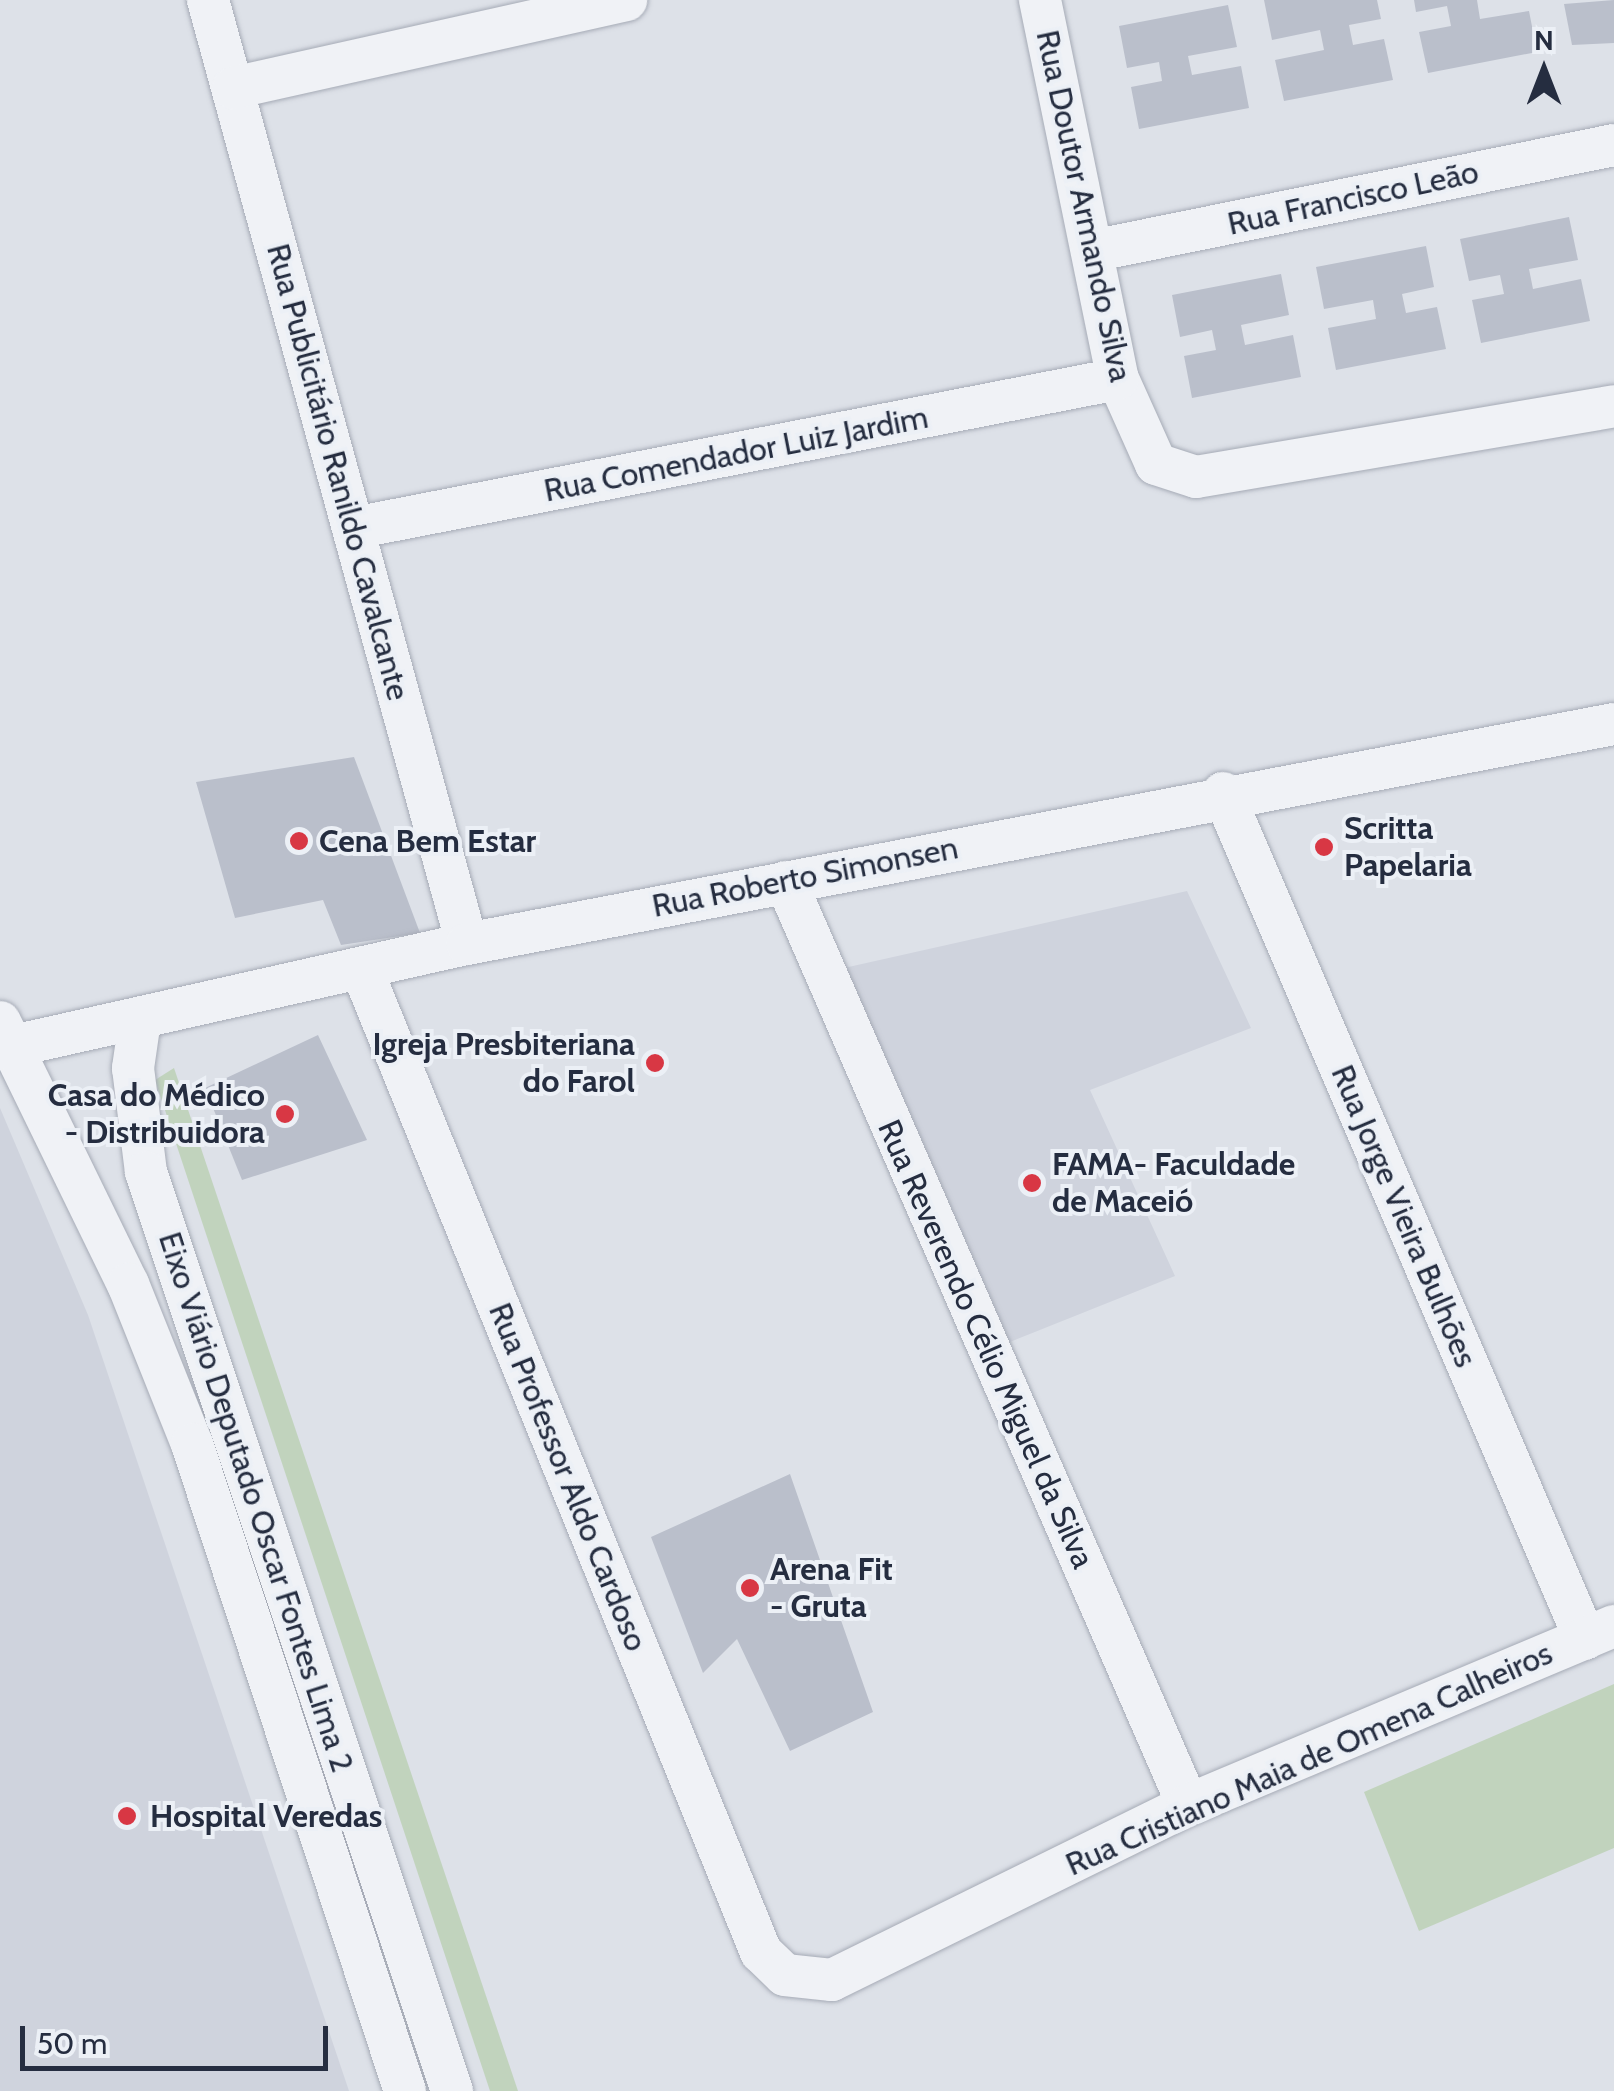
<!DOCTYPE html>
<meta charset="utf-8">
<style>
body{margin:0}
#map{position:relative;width:1614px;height:2091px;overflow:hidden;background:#dde1e8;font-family:Cabin,sans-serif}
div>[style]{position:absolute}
.built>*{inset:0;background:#cfd3dd}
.green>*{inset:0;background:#c1d3bd}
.building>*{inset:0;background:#babfcb}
.roads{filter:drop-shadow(0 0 2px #a6abb6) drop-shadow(0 0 2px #a6abb6)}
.minor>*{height:42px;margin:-21px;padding:0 21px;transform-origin:21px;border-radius:21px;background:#f0f2f6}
.dots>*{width:28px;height:28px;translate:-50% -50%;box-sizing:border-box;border:5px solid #ecf0f6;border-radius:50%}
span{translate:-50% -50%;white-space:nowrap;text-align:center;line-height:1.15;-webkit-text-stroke:8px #ecf0f6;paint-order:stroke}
.street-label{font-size:32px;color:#252d40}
.poi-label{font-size:32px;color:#252d40;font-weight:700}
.left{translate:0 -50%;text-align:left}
.right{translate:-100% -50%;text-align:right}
.north{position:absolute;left:1494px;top:20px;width:100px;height:100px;-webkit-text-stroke:8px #ecf0f6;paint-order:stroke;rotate:0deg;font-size:28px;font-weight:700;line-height:40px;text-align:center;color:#252d40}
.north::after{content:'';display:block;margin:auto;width:35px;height:45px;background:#252d40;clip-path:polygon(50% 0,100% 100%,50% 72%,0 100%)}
.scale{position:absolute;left:20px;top:2026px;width:308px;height:45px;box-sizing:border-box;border:5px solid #252d40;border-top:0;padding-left:12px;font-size:30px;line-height:35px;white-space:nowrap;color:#252d40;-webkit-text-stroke:8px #ecf0f6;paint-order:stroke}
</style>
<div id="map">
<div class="built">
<i style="clip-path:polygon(1187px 891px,1251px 1028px,1090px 1090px,1175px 1276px,1000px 1346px,844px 968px)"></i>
<i style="clip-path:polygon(0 1108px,88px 1315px,349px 2091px,0 2091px)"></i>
</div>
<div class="green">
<i style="clip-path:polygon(174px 1068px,518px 2091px,490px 2091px,155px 1080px)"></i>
<i style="clip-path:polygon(1614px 1684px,1614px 1848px,1419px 1931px,1364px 1792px)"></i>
</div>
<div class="building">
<i style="clip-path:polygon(1264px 0,1377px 0,1381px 19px,1349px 25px,1353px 45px,1384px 39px,1393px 80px,1284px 101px,1275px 60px,1324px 50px,1320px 30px,1272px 40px)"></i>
<i style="clip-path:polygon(1414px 0,1477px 0,1480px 19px,1529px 11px,1537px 52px,1428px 73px,1419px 32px,1451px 26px,1447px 6px,1416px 12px)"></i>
<i style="clip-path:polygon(1614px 0,1614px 43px,1572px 45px,1564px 4px)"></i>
<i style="clip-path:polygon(1228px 5px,1237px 47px,1188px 56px,1192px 75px,1241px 66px,1249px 108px,1139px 129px,1131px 87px,1162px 81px,1159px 62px,1127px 68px,1119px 26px)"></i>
<i style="clip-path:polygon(1569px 217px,1578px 260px,1529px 269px,1533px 289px,1581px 279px,1590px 321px,1481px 343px,1472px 300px,1504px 294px,1500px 275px,1469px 281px,1460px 239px)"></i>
<i style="clip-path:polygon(1426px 246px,1434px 287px,1402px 294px,1406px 313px,1437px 307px,1446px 349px,1336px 370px,1328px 328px,1376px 319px,1373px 300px,1324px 309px,1316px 267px)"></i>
<i style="clip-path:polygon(1281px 274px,1289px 315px,1241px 325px,1245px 345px,1293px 335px,1301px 377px,1192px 398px,1184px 356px,1216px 350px,1212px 330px,1180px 337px,1172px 295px)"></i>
<i style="clip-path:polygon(354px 757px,420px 933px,341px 945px,323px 900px,235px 918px,196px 782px)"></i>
<i style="clip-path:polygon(318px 1035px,367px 1140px,242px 1180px,205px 1088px)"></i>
<i style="clip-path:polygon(790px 1474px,873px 1712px,790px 1751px,737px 1639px,703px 1673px,651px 1537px)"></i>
</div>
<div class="roads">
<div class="minor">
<i style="left:208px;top:0;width:979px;rotate:74.66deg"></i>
<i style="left:1040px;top:0;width:387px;rotate:78.4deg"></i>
<i style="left:1118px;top:379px;width:93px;rotate:65.9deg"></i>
<i style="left:1156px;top:464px;width:42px;rotate:18deg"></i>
<i style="left:1196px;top:477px;width:424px;rotate:-9.6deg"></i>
<i style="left:233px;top:88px;width:403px;rotate:-12.6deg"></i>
<i style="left:1092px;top:251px;width:533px;rotate:-11.48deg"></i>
<i style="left:354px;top:528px;width:778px;rotate:-11.04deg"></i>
<i style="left:1223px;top:793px;width:920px;rotate:66.83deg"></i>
<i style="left:786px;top:882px;width:1007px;rotate:66.47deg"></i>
<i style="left:362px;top:970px;width:1060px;rotate:67.89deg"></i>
<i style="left:761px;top:1952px;width:33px;rotate:44deg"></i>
<i style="left:785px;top:1975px;width:47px;rotate:6.1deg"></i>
<i style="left:832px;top:1980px;width:397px;rotate:-26.2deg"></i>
<i style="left:1188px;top:1805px;width:462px;rotate:-22.8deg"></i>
<i style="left:140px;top:1020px;width:49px;rotate:98.3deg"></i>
<i style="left:133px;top:1068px;width:105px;rotate:82.9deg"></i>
<i style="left:146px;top:1172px;width:969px;rotate:71.58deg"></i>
<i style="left:0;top:1022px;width:292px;rotate:64deg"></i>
<i style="left:128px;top:1284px;width:172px;rotate:68.2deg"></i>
<i style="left:192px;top:1444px;width:681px;rotate:71.78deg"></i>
<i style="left:0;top:1049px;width:479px;rotate:-12.7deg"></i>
<i style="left:467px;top:944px;width:1168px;rotate:-10.86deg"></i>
</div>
</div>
<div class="dots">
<i style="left:299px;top:841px;background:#d83744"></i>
<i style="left:1324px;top:847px;background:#d83744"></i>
<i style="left:655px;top:1063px;background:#d83744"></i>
<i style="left:285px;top:1114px;background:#d83744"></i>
<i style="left:1032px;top:1183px;background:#d83744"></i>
<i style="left:750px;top:1588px;background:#d83744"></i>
<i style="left:127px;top:1816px;background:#d83744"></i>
</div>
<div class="street-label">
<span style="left:1353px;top:198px;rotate:-12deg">Rua Francisco Leão</span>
<span style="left:1084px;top:206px;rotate:78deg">Rua Doutor Armando Silva</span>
<span style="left:736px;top:454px;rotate:-11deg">Rua Comendador Luiz Jardim</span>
<span style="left:338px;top:472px;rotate:75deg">Rua Publicitário Ranildo Cavalcante</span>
<span style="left:805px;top:877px;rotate:-11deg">Rua Roberto Simonsen</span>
<span style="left:1404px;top:1216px;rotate:67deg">Rua Jorge Vieira Bulhões</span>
<span style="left:986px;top:1344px;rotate:66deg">Rua Reverendo Célio Miguel da Silva</span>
<span style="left:568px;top:1477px;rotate:68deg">Rua Professor Aldo Cardoso</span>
<span style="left:256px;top:1502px;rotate:72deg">Eixo Viário Deputado Oscar Fontes Lima 2</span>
<span style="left:1309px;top:1759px;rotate:-24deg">Rua Cristiano Maia de Omena Calheiros</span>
</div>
<div class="poi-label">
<span class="left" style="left:1344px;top:847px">Scritta<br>Papelaria</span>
<span class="left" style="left:319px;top:841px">Cena Bem Estar</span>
<span class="right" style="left:635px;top:1063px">Igreja Presbiteriana<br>do Farol</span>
<span class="right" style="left:265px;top:1114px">Casa do Médico<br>- Distribuidora</span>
<span class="left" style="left:1052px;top:1183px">FAMA- Faculdade<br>de Maceió</span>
<span class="left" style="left:770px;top:1588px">Arena Fit<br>- Gruta</span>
<span class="left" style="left:150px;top:1816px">Hospital Veredas</span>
</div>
<div class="north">N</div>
<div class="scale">50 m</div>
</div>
